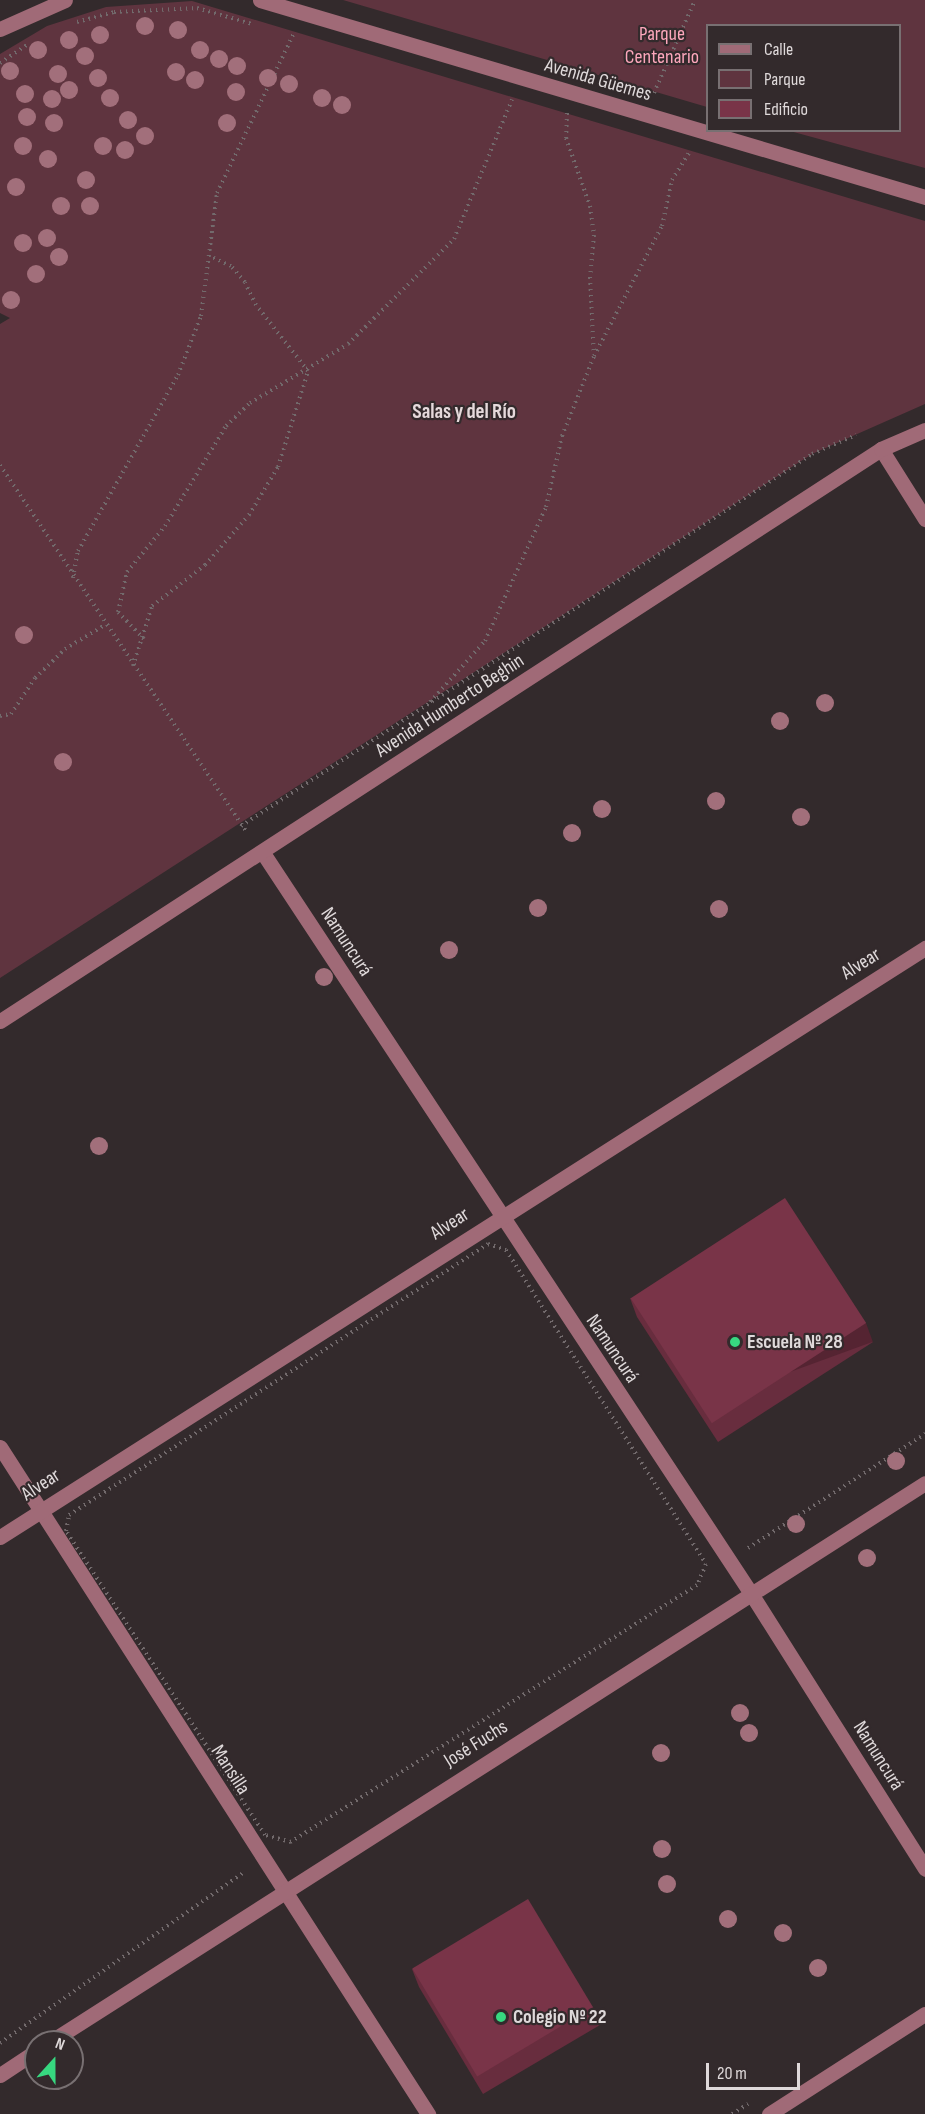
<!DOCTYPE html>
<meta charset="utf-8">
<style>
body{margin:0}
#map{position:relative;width:925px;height:2114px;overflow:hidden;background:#332a2c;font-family:"Sofia Sans Condensed",sans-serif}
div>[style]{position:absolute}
.green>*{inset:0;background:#5f343f}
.path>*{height:4px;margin-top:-2px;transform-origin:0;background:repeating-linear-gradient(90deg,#726a6c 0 1.5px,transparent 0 6px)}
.minor>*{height:15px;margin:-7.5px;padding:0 7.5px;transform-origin:7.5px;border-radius:7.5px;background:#a06a77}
.trees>*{width:18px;height:18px;margin:-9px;border-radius:50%;background:#a26f7b}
.wall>*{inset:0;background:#682d3e}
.shaded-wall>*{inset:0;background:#552432;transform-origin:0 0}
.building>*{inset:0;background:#793448;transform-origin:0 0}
.dots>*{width:16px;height:16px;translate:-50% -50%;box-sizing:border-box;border:3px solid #332a2c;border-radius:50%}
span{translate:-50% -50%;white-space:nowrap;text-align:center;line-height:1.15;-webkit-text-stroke:4.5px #332a2c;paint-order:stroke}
.park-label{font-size:20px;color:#fda7bc}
.street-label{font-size:20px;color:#dfd9da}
.poi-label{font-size:20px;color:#dfd9da;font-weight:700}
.left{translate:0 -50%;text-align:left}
.neighbourhood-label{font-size:21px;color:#e5d9db;font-weight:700}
.legend{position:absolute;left:706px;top:24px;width:195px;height:108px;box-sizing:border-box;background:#332a2c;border:2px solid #787072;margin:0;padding:8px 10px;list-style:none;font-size:18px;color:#dfd9da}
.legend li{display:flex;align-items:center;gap:12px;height:30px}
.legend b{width:30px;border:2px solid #787072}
.north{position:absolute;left:24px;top:2030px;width:60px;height:60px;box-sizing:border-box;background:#332a2c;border:2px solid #787072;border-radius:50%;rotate:21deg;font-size:16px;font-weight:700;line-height:24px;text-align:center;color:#dfd9da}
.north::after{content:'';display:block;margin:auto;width:21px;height:27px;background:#37d880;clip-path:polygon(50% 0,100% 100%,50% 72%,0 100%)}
.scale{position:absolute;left:706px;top:2063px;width:94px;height:27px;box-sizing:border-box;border:3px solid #dfd9da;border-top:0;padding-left:8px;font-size:18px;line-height:21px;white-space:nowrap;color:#dfd9da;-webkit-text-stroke:4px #332a2c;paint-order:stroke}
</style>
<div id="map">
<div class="green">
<i style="clip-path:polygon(343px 0,925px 0,925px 168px,790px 131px,900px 130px,900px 26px,708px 26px,707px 107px)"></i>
<i style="clip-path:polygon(192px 1px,925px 221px,925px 404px,812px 454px,0 978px,0 324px,10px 318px,0 313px,0 54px,47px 26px,106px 7px)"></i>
</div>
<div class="path">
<i style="left:77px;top:22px;width:38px;rotate:-15deg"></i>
<i style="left:114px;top:12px;width:83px;rotate:-2.8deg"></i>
<i style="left:197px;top:8px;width:57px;rotate:16.2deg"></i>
<i style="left:0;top:63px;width:32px;rotate:-34deg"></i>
<i style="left:654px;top:93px;width:102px;rotate:-66.2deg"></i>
<i style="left:567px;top:113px;width:25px;rotate:92deg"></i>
<i style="left:566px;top:138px;width:72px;rotate:70.6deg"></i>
<i style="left:590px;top:206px;width:29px;rotate:82deg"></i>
<i style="left:594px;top:235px;width:42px;rotate:95.4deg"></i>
<i style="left:590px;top:277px;width:78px;rotate:87.1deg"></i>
<i style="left:0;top:465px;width:443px;rotate:56.1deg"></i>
<i style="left:73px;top:578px;width:27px;rotate:-80deg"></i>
<i style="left:78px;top:551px;width:202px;rotate:-60.4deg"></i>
<i style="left:178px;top:375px;width:63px;rotate:-68.7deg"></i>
<i style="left:201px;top:316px;width:124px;rotate:-82.6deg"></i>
<i style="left:217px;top:193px;width:178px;rotate:-64.3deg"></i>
<i style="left:144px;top:639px;width:37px;rotate:-134deg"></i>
<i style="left:118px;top:612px;width:41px;rotate:-77.3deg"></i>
<i style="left:127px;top:572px;width:60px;rotate:-50.4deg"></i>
<i style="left:165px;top:526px;width:117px;rotate:-58.6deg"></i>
<i style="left:226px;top:426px;width:33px;rotate:-44deg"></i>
<i style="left:250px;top:403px;width:114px;rotate:-31deg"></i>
<i style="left:348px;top:344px;width:149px;rotate:-44.7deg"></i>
<i style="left:454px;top:239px;width:151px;rotate:-67.4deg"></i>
<i style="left:133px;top:666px;width:63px;rotate:-72.4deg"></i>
<i style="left:152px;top:606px;width:67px;rotate:-37.7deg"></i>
<i style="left:205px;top:565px;width:67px;rotate:-48.7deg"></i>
<i style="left:249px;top:515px;width:56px;rotate:-58.9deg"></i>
<i style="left:278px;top:467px;width:101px;rotate:-72.6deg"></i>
<i style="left:308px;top:371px;width:84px;rotate:-128.2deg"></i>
<i style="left:256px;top:305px;width:25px;rotate:-116deg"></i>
<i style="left:245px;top:282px;width:21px;rotate:-131deg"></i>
<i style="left:231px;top:266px;width:23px;rotate:-155deg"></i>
<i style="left:430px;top:702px;width:82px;rotate:-48deg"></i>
<i style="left:485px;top:641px;width:147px;rotate:-65.5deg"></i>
<i style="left:546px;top:507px;width:73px;rotate:-77.3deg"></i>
<i style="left:562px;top:436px;width:86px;rotate:-68.2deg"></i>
<i style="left:594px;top:356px;width:147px;rotate:-62.4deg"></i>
<i style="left:662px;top:226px;width:47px;rotate:-77.7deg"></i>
<i style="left:672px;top:180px;width:34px;rotate:-58deg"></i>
<i style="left:0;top:716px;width:11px;rotate:-10deg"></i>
<i style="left:11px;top:714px;width:43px;rotate:-56.3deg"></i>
<i style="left:35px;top:678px;width:42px;rotate:-44deg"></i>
<i style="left:65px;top:649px;width:47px;rotate:-31deg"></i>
<i style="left:241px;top:826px;width:681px;rotate:-33.08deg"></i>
<i style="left:812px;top:454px;width:48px;rotate:-23.4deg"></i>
<i style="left:488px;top:1244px;width:19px;rotate:18deg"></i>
<i style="left:506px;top:1250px;width:372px;rotate:57.5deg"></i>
<i style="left:706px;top:1564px;width:23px;rotate:113deg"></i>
<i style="left:697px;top:1585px;width:481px;rotate:147.7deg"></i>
<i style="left:291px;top:1842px;width:27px;rotate:-165deg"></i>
<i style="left:265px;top:1835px;width:363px;rotate:-123.2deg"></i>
<i style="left:66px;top:1531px;width:16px;rotate:-79deg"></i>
<i style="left:69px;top:1515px;width:499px;rotate:-32.9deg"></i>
<i style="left:748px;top:1548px;width:211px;rotate:-32.8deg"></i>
<i style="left:0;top:2043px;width:298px;rotate:-35deg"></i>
<i style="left:732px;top:2114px;width:19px;rotate:-32deg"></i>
</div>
<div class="minor">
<i style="left:260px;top:0;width:694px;rotate:16.5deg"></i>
<i style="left:0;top:29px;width:71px;rotate:-24deg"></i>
<i style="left:881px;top:449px;width:83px;rotate:57.8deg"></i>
<i style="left:263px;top:853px;width:889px;rotate:56.61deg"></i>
<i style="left:752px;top:1595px;width:324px;rotate:57.7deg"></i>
<i style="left:0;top:1021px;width:1050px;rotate:-32.99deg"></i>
<i style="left:881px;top:449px;width:48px;rotate:-23.4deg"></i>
<i style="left:0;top:1447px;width:793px;rotate:57.31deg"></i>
<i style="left:0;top:1537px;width:1097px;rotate:-32.49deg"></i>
<i style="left:50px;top:2042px;width:1038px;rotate:-32.57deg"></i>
<i style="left:0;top:2075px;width:43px;rotate:-33.7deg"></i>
<i style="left:769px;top:2114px;width:185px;rotate:-32.7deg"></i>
</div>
<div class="trees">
<i style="left:145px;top:26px"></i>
<i style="left:178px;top:30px"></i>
<i style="left:100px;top:35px"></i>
<i style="left:69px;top:40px"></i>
<i style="left:38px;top:50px"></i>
<i style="left:200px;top:50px"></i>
<i style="left:85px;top:56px"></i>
<i style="left:219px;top:59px"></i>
<i style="left:237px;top:66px"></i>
<i style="left:10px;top:71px"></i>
<i style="left:176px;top:72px"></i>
<i style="left:58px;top:74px"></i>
<i style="left:98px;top:78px"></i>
<i style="left:268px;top:78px"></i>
<i style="left:195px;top:80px"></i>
<i style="left:289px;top:84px"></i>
<i style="left:69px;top:90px"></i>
<i style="left:236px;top:92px"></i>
<i style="left:25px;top:94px"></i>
<i style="left:110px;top:98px"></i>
<i style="left:322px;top:98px"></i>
<i style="left:52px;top:99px"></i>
<i style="left:342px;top:105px"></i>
<i style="left:27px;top:117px"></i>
<i style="left:128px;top:120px"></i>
<i style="left:54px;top:123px"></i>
<i style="left:227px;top:123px"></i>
<i style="left:145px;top:136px"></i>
<i style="left:23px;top:146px"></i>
<i style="left:103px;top:146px"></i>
<i style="left:125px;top:150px"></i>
<i style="left:48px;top:159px"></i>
<i style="left:86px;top:180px"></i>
<i style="left:16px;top:187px"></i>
<i style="left:61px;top:206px"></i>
<i style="left:90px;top:206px"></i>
<i style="left:47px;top:238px"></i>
<i style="left:23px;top:243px"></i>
<i style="left:59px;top:257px"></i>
<i style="left:36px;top:274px"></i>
<i style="left:11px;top:300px"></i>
<i style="left:24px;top:635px"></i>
<i style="left:825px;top:703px"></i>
<i style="left:780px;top:721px"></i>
<i style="left:63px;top:762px"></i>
<i style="left:716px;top:801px"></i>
<i style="left:602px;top:809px"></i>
<i style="left:801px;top:817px"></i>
<i style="left:572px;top:833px"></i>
<i style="left:538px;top:908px"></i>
<i style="left:719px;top:909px"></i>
<i style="left:449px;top:950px"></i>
<i style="left:324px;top:977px"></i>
<i style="left:99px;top:1146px"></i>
<i style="left:896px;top:1461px"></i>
<i style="left:796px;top:1524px"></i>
<i style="left:867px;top:1558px"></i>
<i style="left:740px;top:1713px"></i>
<i style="left:749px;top:1733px"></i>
<i style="left:661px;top:1753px"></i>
<i style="left:662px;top:1849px"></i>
<i style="left:667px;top:1884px"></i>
<i style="left:728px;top:1919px"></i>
<i style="left:783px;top:1933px"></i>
<i style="left:818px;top:1968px"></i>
</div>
<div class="wall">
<i style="clip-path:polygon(630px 1298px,873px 1342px,718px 1442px,637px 1317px)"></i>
<i style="clip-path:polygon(412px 1969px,593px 2007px,600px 2025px,483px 2094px,419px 1987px)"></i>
</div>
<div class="shaded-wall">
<i style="left:866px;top:1323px;width:20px;height:184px;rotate:70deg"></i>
</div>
<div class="building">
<i style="left:785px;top:1198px;width:149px;height:184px;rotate:57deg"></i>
<i style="left:528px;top:1899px;width:126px;height:135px;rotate:59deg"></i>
</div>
<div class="dots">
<i style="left:735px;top:1342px;background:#37d880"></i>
<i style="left:501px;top:2017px;background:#37d880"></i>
</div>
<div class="park-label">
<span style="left:662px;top:46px">Parque<br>Centenario</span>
</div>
<div class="street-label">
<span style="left:598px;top:80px;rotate:16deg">Avenida Güemes</span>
<span style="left:450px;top:706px;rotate:-33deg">Avenida Humberto Beghin</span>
<span style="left:346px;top:942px;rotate:57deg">Namuncurá</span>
<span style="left:861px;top:964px;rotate:-32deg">Alvear</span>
<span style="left:450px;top:1224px;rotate:-33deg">Alvear</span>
<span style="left:612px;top:1349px;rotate:56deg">Namuncurá</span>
<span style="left:41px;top:1485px;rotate:-33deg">Alvear</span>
<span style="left:476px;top:1744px;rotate:-32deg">José Fuchs</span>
<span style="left:878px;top:1756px;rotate:58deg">Namuncurá</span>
<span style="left:230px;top:1770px;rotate:57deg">Mansilla</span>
</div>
<div class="poi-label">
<span class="left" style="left:747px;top:1342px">Escuela Nº 28</span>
<span class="left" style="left:513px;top:2017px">Colegio Nº 22</span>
</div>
<div class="neighbourhood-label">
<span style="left:464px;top:412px">Salas y del Río</span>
</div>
<ul class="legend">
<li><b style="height:8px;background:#a06a77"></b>Calle</li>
<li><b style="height:16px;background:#5f343f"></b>Parque</li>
<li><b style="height:16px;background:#793448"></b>Edificio</li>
</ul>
<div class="north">N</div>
<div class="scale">20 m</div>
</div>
